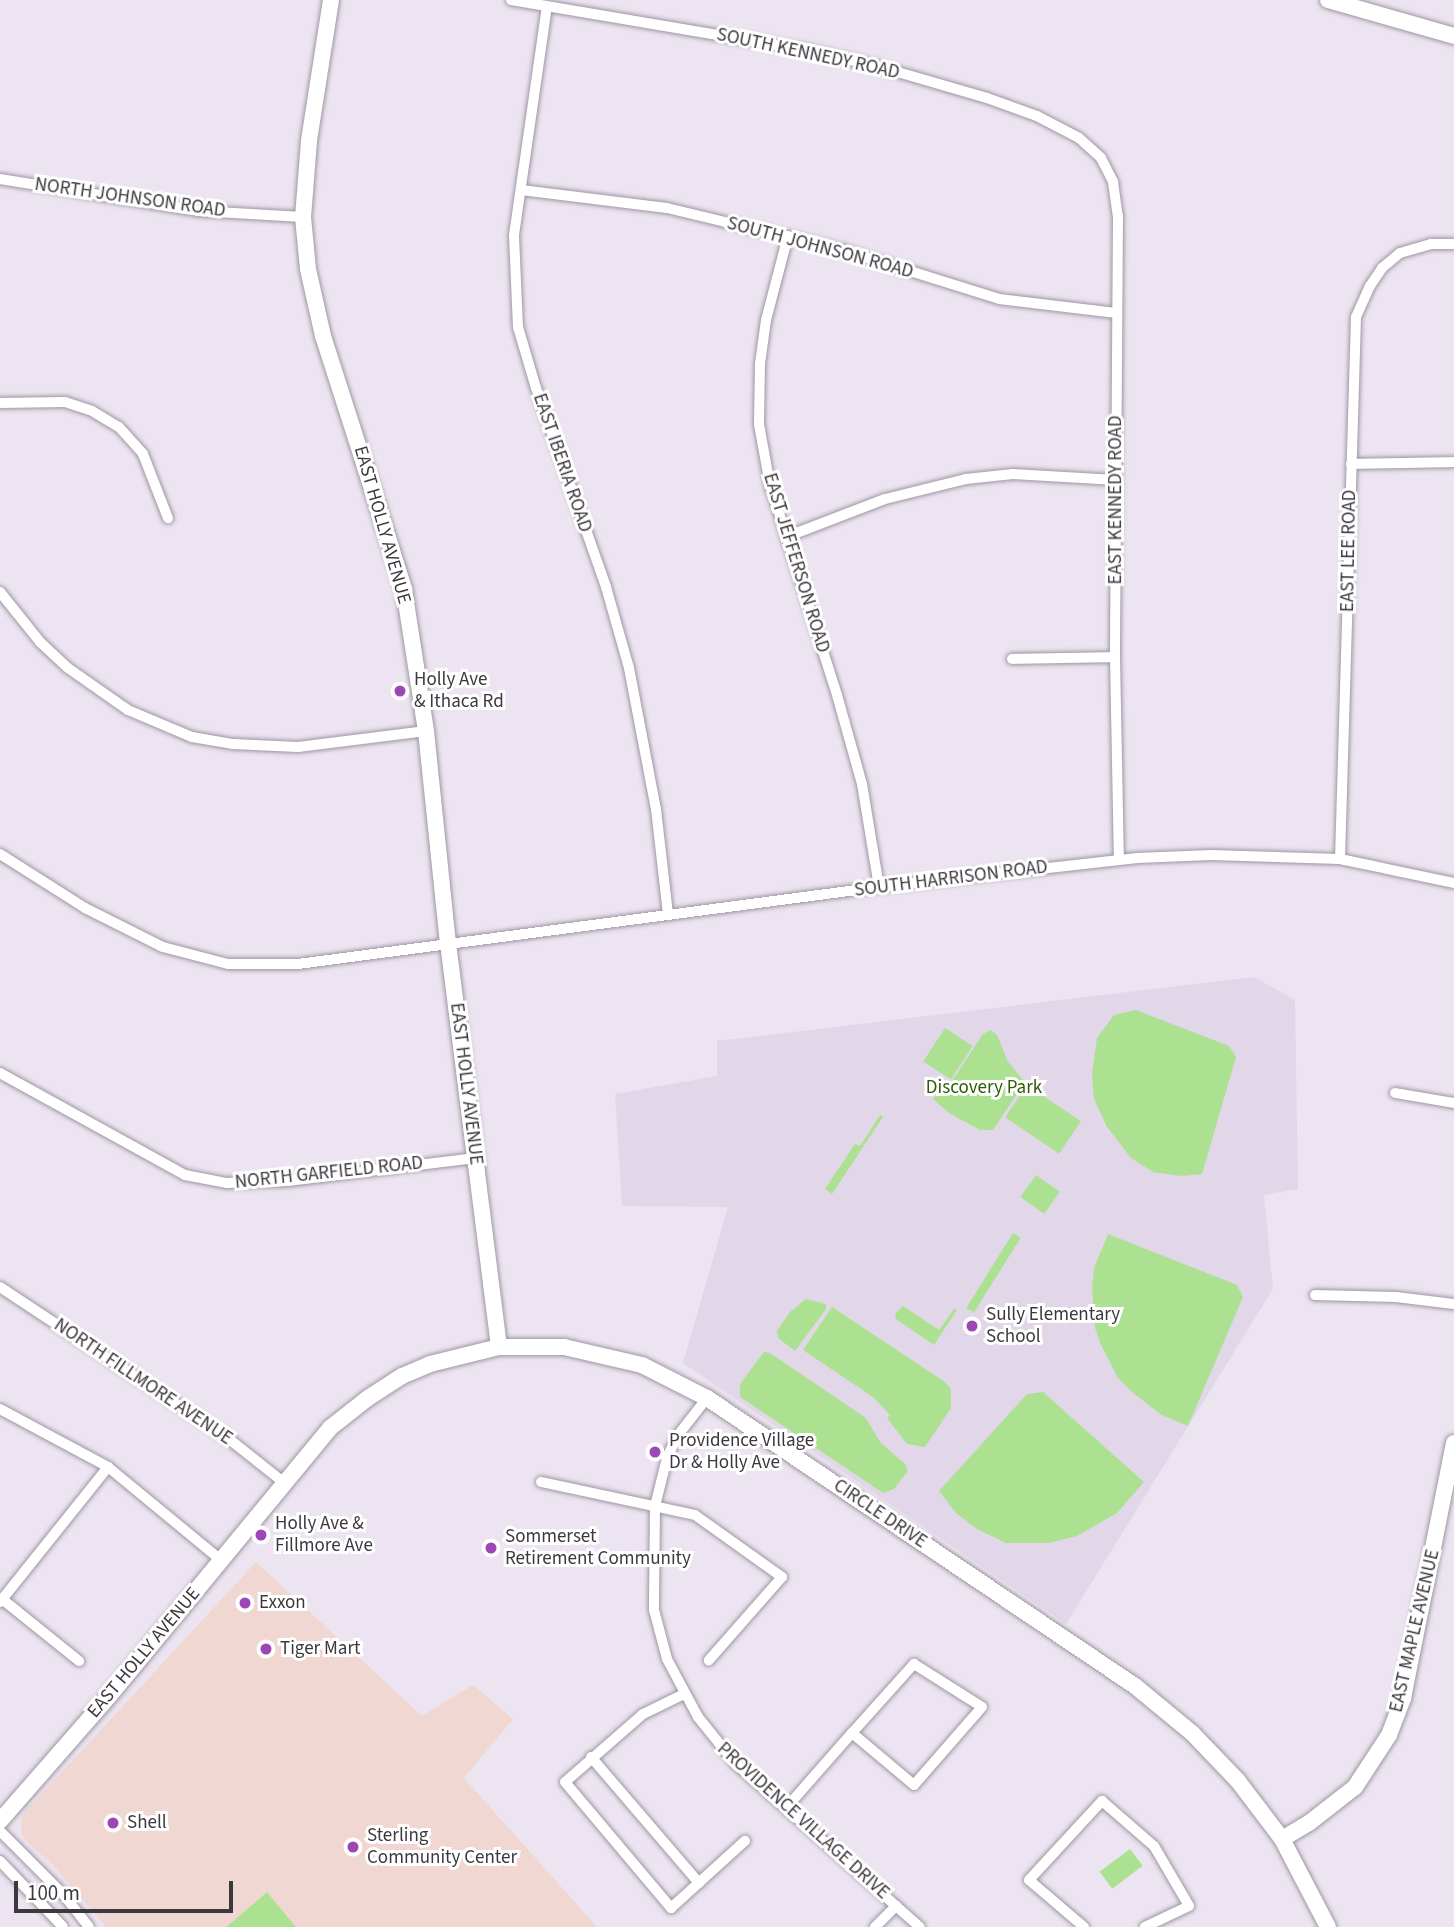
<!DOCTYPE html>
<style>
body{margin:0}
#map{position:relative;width:1454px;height:1927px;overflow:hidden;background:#ece4f1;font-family:"Source Sans 3",sans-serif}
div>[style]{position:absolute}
.commercial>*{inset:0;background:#f1d7d1}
.built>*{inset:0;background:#e2d6e9}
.green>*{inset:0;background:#ade192;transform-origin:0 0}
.roads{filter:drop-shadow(0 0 2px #9e97a2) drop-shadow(0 0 2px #9e97a2)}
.street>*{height:10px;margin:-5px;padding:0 5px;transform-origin:5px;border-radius:5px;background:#fff}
.secondary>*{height:16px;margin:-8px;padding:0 8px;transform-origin:8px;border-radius:8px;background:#fff}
.dots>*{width:19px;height:19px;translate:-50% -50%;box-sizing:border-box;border:4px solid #fff;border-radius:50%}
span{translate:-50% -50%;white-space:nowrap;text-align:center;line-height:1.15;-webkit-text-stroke:6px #fff;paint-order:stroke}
.street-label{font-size:19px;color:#3c393e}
.poi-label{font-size:19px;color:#3c393e}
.left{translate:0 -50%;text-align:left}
.park-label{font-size:19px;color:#2e5c05}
.scale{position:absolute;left:14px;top:1881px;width:219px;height:32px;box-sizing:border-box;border:4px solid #3c393e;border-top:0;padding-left:9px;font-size:21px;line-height:24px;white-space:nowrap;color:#3c393e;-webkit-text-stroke:5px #fff;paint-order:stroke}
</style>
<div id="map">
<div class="commercial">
<i style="clip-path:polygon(256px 1562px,422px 1716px,473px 1685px,513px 1719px,464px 1778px,597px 1927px,296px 1927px,267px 1892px,226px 1927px,106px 1927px,51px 1863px,30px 1845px,21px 1834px,21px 1821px,24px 1813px)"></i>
</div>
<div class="built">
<i style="clip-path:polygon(1254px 977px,1295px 1000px,1298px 1189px,1264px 1195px,1273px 1289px,1066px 1624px,683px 1363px,728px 1207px,622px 1206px,615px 1094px,717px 1076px,717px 1041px)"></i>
</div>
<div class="green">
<i style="clip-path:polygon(1136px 1010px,1229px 1046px,1236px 1057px,1202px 1174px,1181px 1176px,1153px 1172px,1131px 1158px,1107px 1127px,1094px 1099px,1092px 1074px,1097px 1038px,1114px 1015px)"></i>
<i style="left:945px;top:1028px;width:33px;height:40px;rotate:33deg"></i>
<i style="clip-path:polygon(991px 1030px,997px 1035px,1008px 1062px,1025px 1082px,993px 1130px,980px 1130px,949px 1113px,933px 1099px,941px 1088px,948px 1087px,983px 1034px)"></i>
<i style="left:1027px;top:1085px;width:65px;height:39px;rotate:34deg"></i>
<i style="clip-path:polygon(880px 1115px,883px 1117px,832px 1194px,825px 1189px,855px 1144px,860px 1146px)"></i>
<i style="left:1036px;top:1175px;width:29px;height:27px;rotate:35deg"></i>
<i style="left:1013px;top:1233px;width:9px;height:88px;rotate:32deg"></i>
<i style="clip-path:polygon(1108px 1234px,1237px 1285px,1243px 1297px,1188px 1426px,1160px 1414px,1131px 1391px,1118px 1378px,1101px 1345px,1095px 1328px,1092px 1288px,1094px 1268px)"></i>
<i style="clip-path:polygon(806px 1299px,826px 1304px,826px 1309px,795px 1351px,778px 1338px,777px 1331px,790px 1312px)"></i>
<i style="clip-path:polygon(903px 1306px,939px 1330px,954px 1309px,957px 1310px,934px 1345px,896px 1319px,895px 1314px)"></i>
<i style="clip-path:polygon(832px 1307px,945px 1382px,951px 1389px,951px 1408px,925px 1447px,907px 1444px,887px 1418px,890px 1415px,873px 1397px,803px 1350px)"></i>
<i style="clip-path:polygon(764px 1352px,770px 1353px,866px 1418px,880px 1442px,906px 1465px,907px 1472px,894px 1489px,883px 1493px,740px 1397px,740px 1384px)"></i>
<i style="clip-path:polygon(1043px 1392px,1144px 1482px,1117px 1513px,1077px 1536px,1049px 1543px,1006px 1543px,977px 1529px,956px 1513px,939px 1491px,1027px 1394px)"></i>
<i style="left:1130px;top:1849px;width:21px;height:38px;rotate:53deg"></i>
<i style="clip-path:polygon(267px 1892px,296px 1927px,226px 1927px)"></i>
</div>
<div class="roads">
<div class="street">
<i style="left:511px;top:0;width:295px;rotate:9.6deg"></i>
<i style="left:802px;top:49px;width:77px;rotate:12.8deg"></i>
<i style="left:877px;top:66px;width:115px;rotate:16.2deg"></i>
<i style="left:987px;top:98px;width:53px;rotate:19.8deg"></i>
<i style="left:1037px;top:116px;width:47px;rotate:27.6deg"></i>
<i style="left:1079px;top:138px;width:30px;rotate:42deg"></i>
<i style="left:1101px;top:158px;width:27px;rotate:63deg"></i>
<i style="left:1113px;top:182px;width:34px;rotate:82deg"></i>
<i style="left:1118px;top:216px;width:441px;rotate:90.4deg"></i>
<i style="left:1115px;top:657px;width:202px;rotate:88.9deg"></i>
<i style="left:547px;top:6px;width:232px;rotate:98.2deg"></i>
<i style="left:514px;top:236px;width:91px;rotate:87.5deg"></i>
<i style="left:518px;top:327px;width:64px;rotate:73.6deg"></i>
<i style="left:536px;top:388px;width:211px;rotate:70.6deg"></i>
<i style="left:606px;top:587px;width:84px;rotate:74.1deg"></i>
<i style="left:629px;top:668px;width:144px;rotate:79.2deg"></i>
<i style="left:656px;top:809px;width:107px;rotate:83.5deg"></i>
<i style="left:0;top:179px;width:202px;rotate:9.1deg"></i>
<i style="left:199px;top:211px;width:104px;rotate:3.3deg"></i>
<i style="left:521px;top:190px;width:147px;rotate:7deg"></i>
<i style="left:667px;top:208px;width:184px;rotate:13.5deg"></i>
<i style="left:846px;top:251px;width:160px;rotate:17.4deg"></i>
<i style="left:999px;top:299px;width:118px;rotate:6.8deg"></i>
<i style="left:788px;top:236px;width:87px;rotate:104.7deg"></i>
<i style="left:766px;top:320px;width:44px;rotate:97.8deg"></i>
<i style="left:760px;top:364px;width:60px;rotate:91deg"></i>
<i style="left:759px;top:424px;width:62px;rotate:79.8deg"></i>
<i style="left:770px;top:485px;width:220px;rotate:72.3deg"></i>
<i style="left:837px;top:695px;width:92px;rotate:74.3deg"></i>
<i style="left:862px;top:784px;width:104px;rotate:80.6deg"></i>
<i style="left:0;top:403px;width:65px;rotate:-0.9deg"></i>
<i style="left:65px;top:402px;width:28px;rotate:18deg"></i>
<i style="left:92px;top:411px;width:31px;rotate:31deg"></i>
<i style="left:119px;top:427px;width:36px;rotate:48deg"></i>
<i style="left:143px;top:454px;width:69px;rotate:68.7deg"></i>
<i style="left:1351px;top:464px;width:103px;rotate:-1.1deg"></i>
<i style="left:786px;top:537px;width:106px;rotate:-21deg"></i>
<i style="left:885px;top:499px;width:83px;rotate:-13.9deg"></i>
<i style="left:966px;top:479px;width:47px;rotate:-6.1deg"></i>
<i style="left:1013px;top:474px;width:103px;rotate:3.3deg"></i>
<i style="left:0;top:592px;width:64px;rotate:51.3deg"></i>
<i style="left:40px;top:642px;width:38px;rotate:43deg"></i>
<i style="left:68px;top:668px;width:73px;rotate:35deg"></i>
<i style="left:128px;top:710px;width:69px;rotate:22.9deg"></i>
<i style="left:192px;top:737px;width:42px;rotate:9.7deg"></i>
<i style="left:233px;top:744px;width:65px;rotate:2.6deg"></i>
<i style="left:298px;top:747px;width:129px;rotate:-7.1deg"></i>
<i style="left:1012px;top:659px;width:103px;rotate:-1.1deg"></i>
<i style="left:0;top:854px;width:101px;rotate:32.4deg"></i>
<i style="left:85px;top:908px;width:87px;rotate:26.6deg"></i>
<i style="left:163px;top:947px;width:67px;rotate:14.7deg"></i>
<i style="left:228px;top:964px;width:70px"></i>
<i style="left:298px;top:964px;width:586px;rotate:-7.55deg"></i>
<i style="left:879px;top:887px;width:260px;rotate:-6.4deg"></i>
<i style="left:1137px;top:858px;width:74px;rotate:-2.3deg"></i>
<i style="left:1211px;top:855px;width:129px;rotate:1.8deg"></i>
<i style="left:1340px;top:859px;width:116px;rotate:11.9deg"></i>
<i style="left:1340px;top:859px;width:542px;rotate:-88.31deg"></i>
<i style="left:1356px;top:317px;width:34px;rotate:-66deg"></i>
<i style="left:1370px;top:286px;width:22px;rotate:-56deg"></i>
<i style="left:1382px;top:268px;width:23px;rotate:-40deg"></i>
<i style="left:1400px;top:253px;width:32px;rotate:-16deg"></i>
<i style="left:1431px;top:244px;width:23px"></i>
<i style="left:0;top:1073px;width:211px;rotate:28.9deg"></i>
<i style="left:185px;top:1175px;width:43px;rotate:10.8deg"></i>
<i style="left:227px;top:1183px;width:61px;rotate:-1.9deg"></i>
<i style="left:288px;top:1181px;width:188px;rotate:-7deg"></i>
<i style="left:1395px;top:1093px;width:60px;rotate:9.6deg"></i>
<i style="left:0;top:1287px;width:268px;rotate:33.5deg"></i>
<i style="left:224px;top:1435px;width:75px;rotate:38.5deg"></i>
<i style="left:1315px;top:1295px;width:81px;rotate:1.4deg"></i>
<i style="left:1396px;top:1297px;width:58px;rotate:6.9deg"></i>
<i style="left:707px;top:1398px;width:47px;rotate:128.1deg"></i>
<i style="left:678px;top:1435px;width:25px;rotate:116deg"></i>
<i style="left:667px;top:1458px;width:49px;rotate:104deg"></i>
<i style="left:655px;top:1506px;width:104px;rotate:90.6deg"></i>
<i style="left:654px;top:1610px;width:51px;rotate:75.1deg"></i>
<i style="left:667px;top:1659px;width:66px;rotate:61.9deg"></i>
<i style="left:698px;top:1717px;width:59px;rotate:51.2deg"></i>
<i style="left:735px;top:1763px;width:247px;rotate:41.6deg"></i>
<i style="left:0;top:1409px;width:123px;rotate:28.2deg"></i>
<i style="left:108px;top:1467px;width:148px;rotate:39.5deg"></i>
<i style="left:541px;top:1482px;width:157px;rotate:12.1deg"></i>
<i style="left:695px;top:1515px;width:107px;rotate:35.5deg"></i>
<i style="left:782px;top:1577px;width:111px;rotate:131.3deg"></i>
<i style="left:2px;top:1599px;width:99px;rotate:38.8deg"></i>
<i style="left:0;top:1602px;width:173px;rotate:-51.3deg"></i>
<i style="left:684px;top:1694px;width:46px;rotate:154deg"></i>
<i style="left:643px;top:1714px;width:103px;rotate:138.9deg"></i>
<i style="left:565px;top:1782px;width:165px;rotate:49.9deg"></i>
<i style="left:671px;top:1908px;width:100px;rotate:-42.2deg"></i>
<i style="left:591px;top:1757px;width:166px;rotate:49.4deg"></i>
<i style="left:786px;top:1808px;width:100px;rotate:-48.7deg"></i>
<i style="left:852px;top:1733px;width:93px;rotate:-48.1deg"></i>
<i style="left:914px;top:1664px;width:80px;rotate:32.3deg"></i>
<i style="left:982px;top:1707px;width:103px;rotate:131.1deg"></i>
<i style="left:914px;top:1785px;width:81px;rotate:-140deg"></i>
<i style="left:0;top:1831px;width:89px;rotate:45deg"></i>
<i style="left:63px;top:1894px;width:42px;rotate:51.8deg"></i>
<i style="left:0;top:1861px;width:91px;rotate:46.3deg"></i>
<i style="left:875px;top:1927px;width:30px;rotate:-45deg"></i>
<i style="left:1084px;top:1927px;width:72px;rotate:-139.5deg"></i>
<i style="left:1029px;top:1880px;width:108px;rotate:-47.3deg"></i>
<i style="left:1102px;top:1801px;width:69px;rotate:40.9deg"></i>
<i style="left:1154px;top:1846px;width:69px;rotate:59.7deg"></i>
<i style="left:1189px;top:1906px;width:49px;rotate:154.5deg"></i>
</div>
<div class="secondary">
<i style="left:331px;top:0;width:143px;rotate:98.9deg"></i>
<i style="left:309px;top:141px;width:76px;rotate:94.5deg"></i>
<i style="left:303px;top:217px;width:52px;rotate:84.5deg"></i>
<i style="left:308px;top:269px;width:69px;rotate:77.4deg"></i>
<i style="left:323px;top:336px;width:266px;rotate:72.2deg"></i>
<i style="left:404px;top:589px;width:144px;rotate:81.2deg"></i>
<i style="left:426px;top:731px;width:213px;rotate:84.1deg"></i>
<i style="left:448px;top:943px;width:407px;rotate:82.8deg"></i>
<i style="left:1328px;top:0;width:131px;rotate:15.9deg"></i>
<i style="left:0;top:1821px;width:167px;rotate:-48.9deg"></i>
<i style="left:110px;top:1695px;width:346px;rotate:-50.5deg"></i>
<i style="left:330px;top:1428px;width:48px;rotate:-38.3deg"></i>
<i style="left:368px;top:1398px;width:40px;rotate:-32.9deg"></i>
<i style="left:402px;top:1376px;width:30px;rotate:-23deg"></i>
<i style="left:430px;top:1364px;width:71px;rotate:-13.8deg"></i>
<i style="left:499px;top:1347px;width:65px"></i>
<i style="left:564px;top:1347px;width:80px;rotate:13deg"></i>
<i style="left:642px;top:1365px;width:73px;rotate:26.9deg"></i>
<i style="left:707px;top:1398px;width:516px;rotate:33.94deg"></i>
<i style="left:1135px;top:1686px;width:74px;rotate:39.5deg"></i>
<i style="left:1192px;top:1733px;width:66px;rotate:46.2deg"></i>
<i style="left:1238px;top:1781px;width:73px;rotate:52.8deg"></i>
<i style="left:1282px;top:1839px;width:99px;rotate:62.4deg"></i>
<i style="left:1282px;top:1839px;width:31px;rotate:-31deg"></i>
<i style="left:1309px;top:1823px;width:58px;rotate:-38deg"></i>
<i style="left:1355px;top:1787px;width:62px;rotate:-56.8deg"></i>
<i style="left:1389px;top:1735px;width:40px;rotate:-69deg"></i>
<i style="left:1403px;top:1698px;width:260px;rotate:-78.7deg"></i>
</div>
</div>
<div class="dots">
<i style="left:400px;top:691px;background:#9d47b4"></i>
<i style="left:972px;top:1326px;background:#9d47b4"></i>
<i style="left:655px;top:1452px;background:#9d47b4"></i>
<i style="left:261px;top:1535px;background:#9d47b4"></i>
<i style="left:491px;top:1548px;background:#9d47b4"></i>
<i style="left:245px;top:1603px;background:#9d47b4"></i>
<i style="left:266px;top:1649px;background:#9d47b4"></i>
<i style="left:113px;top:1823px;background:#9d47b4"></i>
<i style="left:353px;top:1847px;background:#9d47b4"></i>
</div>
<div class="street-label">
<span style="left:808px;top:54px;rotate:12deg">SOUTH KENNEDY ROAD</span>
<span style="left:130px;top:198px;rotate:8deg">NORTH JOHNSON ROAD</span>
<span style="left:820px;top:248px;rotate:15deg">SOUTH JOHNSON ROAD</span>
<span style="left:562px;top:463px;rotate:71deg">EAST IBERIA ROAD</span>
<span style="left:1116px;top:500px;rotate:-90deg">EAST KENNEDY ROAD</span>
<span style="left:382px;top:525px;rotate:74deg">EAST HOLLY AVENUE</span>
<span style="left:1349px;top:551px;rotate:-89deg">EAST LEE ROAD</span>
<span style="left:796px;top:563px;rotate:73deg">EAST JEFFERSON ROAD</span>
<span style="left:951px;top:879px;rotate:-7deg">SOUTH HARRISON ROAD</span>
<span style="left:466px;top:1084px;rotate:83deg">EAST HOLLY AVENUE</span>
<span style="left:329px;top:1173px;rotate:-6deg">NORTH GARFIELD ROAD</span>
<span style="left:143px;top:1382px;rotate:34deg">NORTH FILLMORE AVENUE</span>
<span style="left:880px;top:1514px;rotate:34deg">CIRCLE DRIVE</span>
<span style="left:1415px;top:1631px;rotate:-77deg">EAST MAPLE AVENUE</span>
<span style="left:144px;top:1653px;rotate:-50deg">EAST HOLLY AVENUE</span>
<span style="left:803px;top:1821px;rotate:42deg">PROVIDENCE VILLAGE DRIVE</span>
</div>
<div class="poi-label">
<span class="left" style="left:414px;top:691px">Holly Ave<br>&amp; Ithaca Rd</span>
<span class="left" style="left:986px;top:1326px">Sully Elementary<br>School</span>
<span class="left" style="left:669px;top:1452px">Providence Village<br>Dr &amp; Holly Ave</span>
<span class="left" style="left:275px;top:1535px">Holly Ave &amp;<br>Fillmore Ave</span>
<span class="left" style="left:505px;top:1548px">Sommerset<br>Retirement Community</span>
<span class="left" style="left:259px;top:1603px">Exxon</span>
<span class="left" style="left:280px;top:1649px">Tiger Mart</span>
<span class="left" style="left:127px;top:1823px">Shell</span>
<span class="left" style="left:367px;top:1847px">Sterling<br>Community Center</span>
</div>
<div class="park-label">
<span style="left:984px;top:1088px">Discovery Park</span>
</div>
<div class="scale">100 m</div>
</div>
